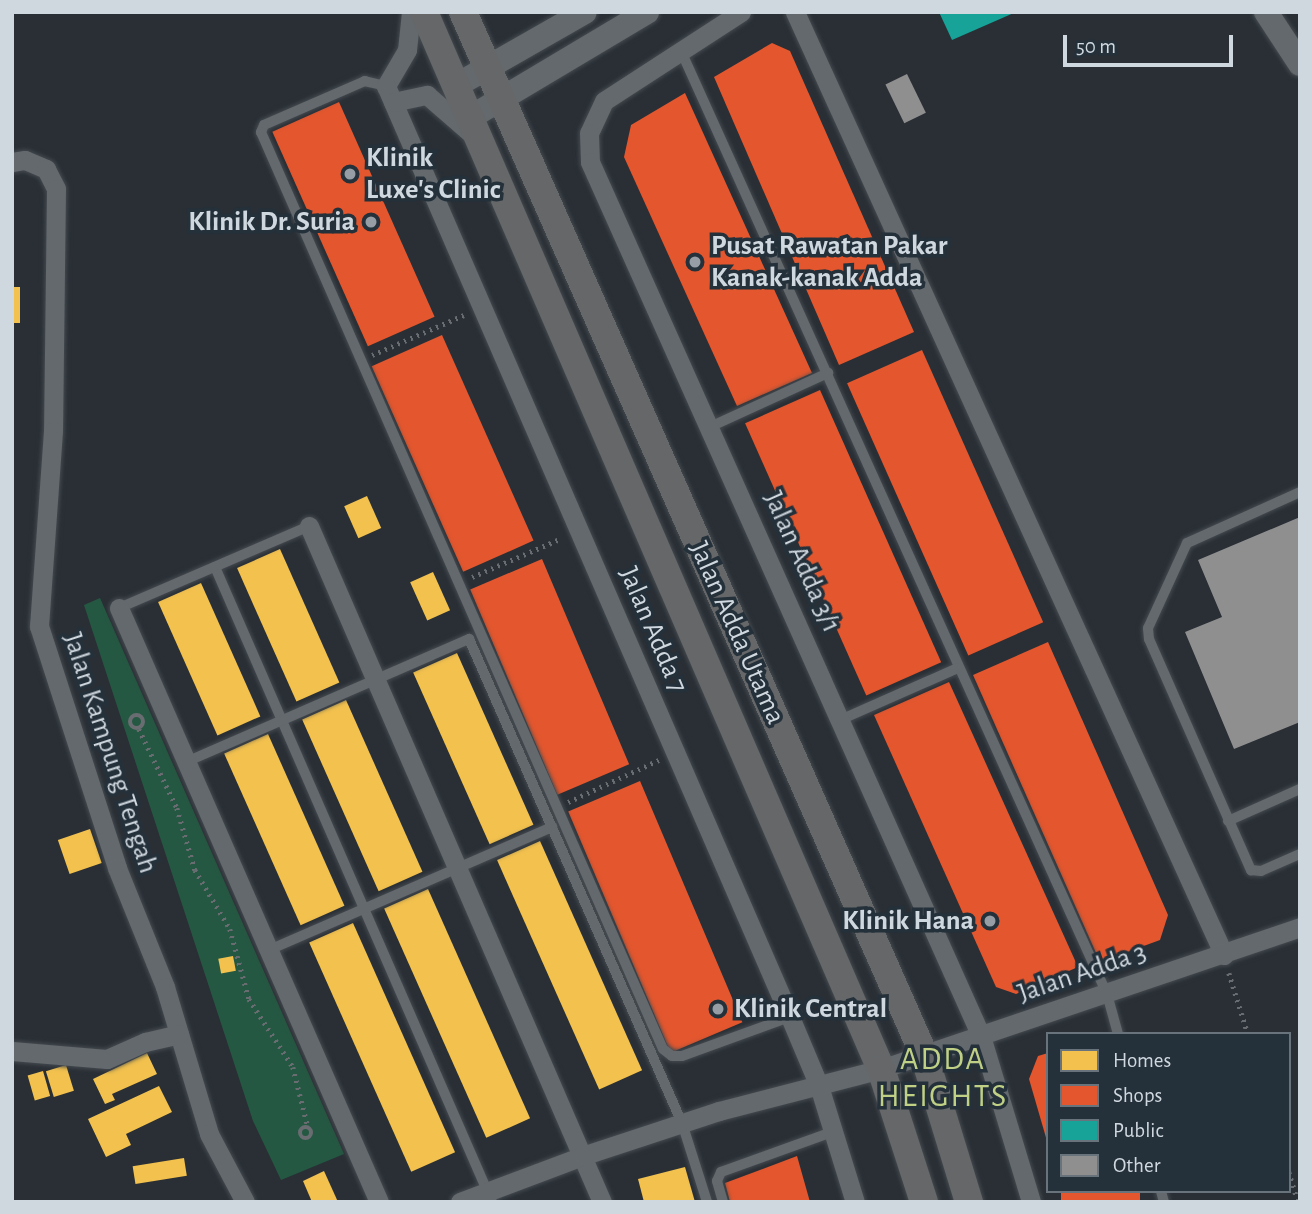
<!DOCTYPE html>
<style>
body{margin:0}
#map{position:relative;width:1312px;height:1214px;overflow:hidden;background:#292f35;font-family:"Alegreya Sans",sans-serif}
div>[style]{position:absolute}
.green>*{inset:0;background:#255842}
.homes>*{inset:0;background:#f2c14e;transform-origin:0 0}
.shops>*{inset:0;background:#e4572e;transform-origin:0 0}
.public>*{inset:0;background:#17a398}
.building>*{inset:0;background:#908f90;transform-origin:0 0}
.path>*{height:4.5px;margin-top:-2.25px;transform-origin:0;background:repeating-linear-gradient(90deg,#696d71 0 2px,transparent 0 7px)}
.path>.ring{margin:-2.25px;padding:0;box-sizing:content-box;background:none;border:4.5px solid #696d71;border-radius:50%}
.roads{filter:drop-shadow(0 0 2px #444a4f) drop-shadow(0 0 2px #444a4f)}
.service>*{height:10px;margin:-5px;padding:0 5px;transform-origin:5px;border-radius:5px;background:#64696e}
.minor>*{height:19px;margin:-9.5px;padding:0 9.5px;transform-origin:9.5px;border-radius:9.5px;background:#64696e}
.tertiary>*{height:24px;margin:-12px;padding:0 12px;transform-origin:12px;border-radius:12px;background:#64696e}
.secondary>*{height:28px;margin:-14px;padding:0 14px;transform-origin:14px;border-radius:14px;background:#656769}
.dots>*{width:19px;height:19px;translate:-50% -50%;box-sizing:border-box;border:4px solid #24303a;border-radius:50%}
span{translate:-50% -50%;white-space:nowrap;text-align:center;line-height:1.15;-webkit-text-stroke:7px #24303a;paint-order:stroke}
.poi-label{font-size:28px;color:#d0d8df;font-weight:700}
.left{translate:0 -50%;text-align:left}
.right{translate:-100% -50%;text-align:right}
.street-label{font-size:28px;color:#d0d8df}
.quarter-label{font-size:32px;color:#c0d186;letter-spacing:2px}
.frame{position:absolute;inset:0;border:14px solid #d0d8df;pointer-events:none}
.legend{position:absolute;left:1046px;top:1032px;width:245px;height:161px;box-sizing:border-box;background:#24303a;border:2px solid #69737c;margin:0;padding:9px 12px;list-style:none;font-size:21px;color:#d0d8df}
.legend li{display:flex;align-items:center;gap:14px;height:35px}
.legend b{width:35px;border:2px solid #69737c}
.scale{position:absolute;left:1063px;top:35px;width:170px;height:32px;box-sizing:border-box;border:4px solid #d0d8df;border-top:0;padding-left:9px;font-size:21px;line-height:24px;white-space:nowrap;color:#d0d8df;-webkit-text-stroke:5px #24303a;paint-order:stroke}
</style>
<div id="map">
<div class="green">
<i style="clip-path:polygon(100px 598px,344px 1154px,281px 1180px,253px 1121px,84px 605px)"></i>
</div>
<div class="homes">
<i style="left:12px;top:287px;width:8px;height:36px"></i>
<i style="left:367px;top:496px;width:35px;height:25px;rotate:66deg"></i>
<i style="left:280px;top:549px;width:146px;height:47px;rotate:66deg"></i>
<i style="left:433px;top:572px;width:42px;height:25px;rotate:66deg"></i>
<i style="left:201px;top:583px;width:146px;height:47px;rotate:66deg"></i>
<i style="left:457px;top:653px;width:188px;height:48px;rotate:66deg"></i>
<i style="left:346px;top:700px;width:188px;height:48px;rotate:66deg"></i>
<i style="left:268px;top:734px;width:188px;height:48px;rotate:66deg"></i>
<i style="left:90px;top:829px;width:36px;height:34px;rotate:71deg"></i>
<i style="left:540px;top:841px;width:251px;height:47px;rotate:66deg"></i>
<i style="left:428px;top:889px;width:251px;height:48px;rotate:66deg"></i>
<i style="left:353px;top:923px;width:251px;height:48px;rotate:66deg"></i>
<i style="left:233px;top:956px;width:15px;height:15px;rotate:79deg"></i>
<i style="clip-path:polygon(147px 1053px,157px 1074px,112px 1094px,115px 1100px,105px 1104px,93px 1079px)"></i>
<i style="left:66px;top:1065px;width:27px;height:21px;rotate:73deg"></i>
<i style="left:43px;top:1071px;width:26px;height:16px;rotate:74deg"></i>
<i style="clip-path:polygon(159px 1086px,172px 1112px,126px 1134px,131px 1145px,106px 1157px,88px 1119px)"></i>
<i style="left:184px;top:1158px;width:18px;height:52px;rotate:81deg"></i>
<i style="clip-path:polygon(685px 1167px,695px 1202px,644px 1202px,638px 1179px)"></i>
<i style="clip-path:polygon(324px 1171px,338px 1202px,312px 1202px,303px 1181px)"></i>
</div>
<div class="shops">
<i style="clip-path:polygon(772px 43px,790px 51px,914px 332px,839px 365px,714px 77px)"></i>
<i style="clip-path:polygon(685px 93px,812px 373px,737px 406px,624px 157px,631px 125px)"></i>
<i style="left:339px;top:102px;width:235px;height:73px;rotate:66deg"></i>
<i style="left:442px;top:335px;width:225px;height:77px;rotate:66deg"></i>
<i style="left:922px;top:350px;width:298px;height:82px;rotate:66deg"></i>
<i style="left:820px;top:390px;width:298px;height:82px;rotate:66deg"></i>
<i style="left:542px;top:559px;width:223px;height:78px;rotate:67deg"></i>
<i style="clip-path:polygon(1048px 642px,1168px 915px,1160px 940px,1100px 962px,973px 675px)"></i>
<i style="clip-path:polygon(949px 682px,1078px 967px,1016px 994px,996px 987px,874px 715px)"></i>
<i style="left:640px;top:781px;width:262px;height:78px;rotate:67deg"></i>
<i style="clip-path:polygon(1048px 1053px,1048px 1141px,1047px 1141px,1029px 1079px,1038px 1056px)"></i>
<i style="clip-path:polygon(797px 1156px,810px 1202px,730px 1202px,725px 1183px)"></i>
<i style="left:1061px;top:1191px;width:79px;height:11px"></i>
</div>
<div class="public">
<i style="clip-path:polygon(939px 12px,1016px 12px,952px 40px)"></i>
</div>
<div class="building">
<i style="left:907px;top:74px;width:43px;height:24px;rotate:64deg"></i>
<i style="clip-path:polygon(1300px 517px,1300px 722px,1234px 749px,1185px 632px,1222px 617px,1198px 560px)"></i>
</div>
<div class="path">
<i style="left:372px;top:355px;width:100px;rotate:-23.5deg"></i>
<i style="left:472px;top:577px;width:96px;rotate:-23.4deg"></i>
<i class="ring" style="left:130px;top:715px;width:9.5px;height:9.5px"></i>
<i style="left:139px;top:729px;width:88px;rotate:64.3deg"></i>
<i style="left:177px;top:808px;width:65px;rotate:73.8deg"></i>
<i style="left:195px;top:870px;width:69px;rotate:59.3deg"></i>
<i style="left:230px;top:929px;width:73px;rotate:74.8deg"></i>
<i style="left:249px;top:999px;width:81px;rotate:57.1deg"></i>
<i style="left:293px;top:1067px;width:62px;rotate:76deg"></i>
<i style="left:568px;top:802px;width:100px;rotate:-24.8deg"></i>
<i style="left:1229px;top:973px;width:64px;rotate:72.7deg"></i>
<i class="ring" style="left:300px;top:1127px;width:7.5px;height:7.5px"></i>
<i style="left:1289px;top:1172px;width:31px;rotate:73deg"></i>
</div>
<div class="roads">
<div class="service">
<i style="left:681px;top:51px;width:1035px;rotate:65.69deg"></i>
<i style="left:1107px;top:994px;width:41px;rotate:74.6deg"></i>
<i style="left:386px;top:86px;width:22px;rotate:-167deg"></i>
<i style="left:365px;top:81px;width:110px;rotate:156.5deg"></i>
<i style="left:264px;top:125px;width:8px;rotate:113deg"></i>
<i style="left:261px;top:132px;width:1001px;rotate:66.33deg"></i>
<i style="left:663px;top:1049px;width:11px;rotate:38deg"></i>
<i style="left:672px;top:1056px;width:10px"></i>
<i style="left:682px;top:1056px;width:115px;rotate:-19.9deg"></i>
<i style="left:712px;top:426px;width:128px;rotate:-24.6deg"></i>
<i style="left:1300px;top:492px;width:124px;rotate:155.7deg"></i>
<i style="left:1187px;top:543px;width:94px;rotate:114.6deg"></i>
<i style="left:1148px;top:628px;width:11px;rotate:85deg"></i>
<i style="left:1149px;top:639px;width:253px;rotate:66.2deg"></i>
<i style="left:1251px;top:870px;width:10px;rotate:6deg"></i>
<i style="left:1261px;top:871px;width:43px;rotate:-23.6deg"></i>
<i style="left:215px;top:567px;width:693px;rotate:66.43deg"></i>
<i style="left:119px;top:608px;width:207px;rotate:-23.3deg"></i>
<i style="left:840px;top:720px;width:129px;rotate:-23.8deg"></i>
<i style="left:186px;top:762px;width:309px;rotate:-23.5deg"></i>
<i style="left:469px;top:639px;width:529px;rotate:66.25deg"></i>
<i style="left:682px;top:1123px;width:83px;rotate:72.4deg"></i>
<i style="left:1228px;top:821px;width:79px;rotate:-24deg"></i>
<i style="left:269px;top:950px;width:309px;rotate:-23.5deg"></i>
<i style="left:1161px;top:1191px;width:11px;rotate:75deg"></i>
<i style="left:723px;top:1202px;width:22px;rotate:-106deg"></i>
<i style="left:717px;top:1181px;width:10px;rotate:-66deg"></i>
<i style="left:721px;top:1172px;width:121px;rotate:-19.8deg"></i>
</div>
<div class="minor">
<i style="left:411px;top:12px;width:38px;rotate:96deg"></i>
<i style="left:407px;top:50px;width:42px;rotate:120.3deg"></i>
<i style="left:386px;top:86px;width:1015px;rotate:66.54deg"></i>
<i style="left:790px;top:1017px;width:75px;rotate:67.2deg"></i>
<i style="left:819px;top:1086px;width:121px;rotate:72.8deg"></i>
<i style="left:741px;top:12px;width:163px;rotate:147deg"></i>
<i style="left:604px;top:101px;width:35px;rotate:115deg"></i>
<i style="left:589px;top:133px;width:29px;rotate:88deg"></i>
<i style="left:590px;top:162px;width:957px;rotate:65.9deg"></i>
<i style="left:981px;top:1036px;width:173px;rotate:73.2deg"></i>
<i style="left:795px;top:12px;width:1036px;rotate:65.54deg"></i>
<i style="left:393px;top:102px;width:35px;rotate:-12deg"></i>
<i style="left:427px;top:95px;width:61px;rotate:41deg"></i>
<i style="left:12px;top:162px;width:13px;rotate:-9deg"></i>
<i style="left:25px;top:160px;width:23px;rotate:23deg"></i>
<i style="left:46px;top:169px;width:22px;rotate:63deg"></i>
<i style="left:56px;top:189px;width:242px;rotate:90.7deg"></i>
<i style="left:53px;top:431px;width:196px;rotate:94.1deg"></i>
<i style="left:39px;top:626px;width:254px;rotate:72.1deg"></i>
<i style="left:117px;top:868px;width:128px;rotate:68deg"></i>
<i style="left:165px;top:987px;width:153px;rotate:73.3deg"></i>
<i style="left:209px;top:1134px;width:77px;rotate:62.1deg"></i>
<i style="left:309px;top:526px;width:737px;rotate:66.57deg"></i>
<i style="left:119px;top:608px;width:648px;rotate:66.36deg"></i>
<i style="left:12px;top:1051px;width:95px;rotate:4.8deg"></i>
<i style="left:107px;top:1059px;width:42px;rotate:-24.1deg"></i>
<i style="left:145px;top:1042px;width:35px;rotate:-13deg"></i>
<i style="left:460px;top:1202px;width:134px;rotate:-20.6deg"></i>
<i style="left:585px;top:1155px;width:141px;rotate:-18.2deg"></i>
<i style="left:719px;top:1111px;width:167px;rotate:-14.5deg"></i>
<i style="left:881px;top:1069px;width:442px;rotate:-18.7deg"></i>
</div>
<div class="tertiary">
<i style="left:1266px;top:12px;width:62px;rotate:56.8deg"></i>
<i style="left:457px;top:85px;width:147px;rotate:-29.7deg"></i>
<i style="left:471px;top:117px;width:205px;rotate:-30.8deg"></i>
</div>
<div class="secondary">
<i style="left:424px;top:12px;width:1152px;rotate:66.62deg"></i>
<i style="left:881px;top:1069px;width:140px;rotate:72.1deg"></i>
<i style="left:463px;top:12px;width:1140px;rotate:66.15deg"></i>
<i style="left:924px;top:1055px;width:154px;rotate:73deg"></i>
</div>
</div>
<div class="dots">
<i style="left:350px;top:174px;background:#969da4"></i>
<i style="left:371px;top:222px;background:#969da4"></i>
<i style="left:695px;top:262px;background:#969da4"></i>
<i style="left:990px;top:921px;background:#969da4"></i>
<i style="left:718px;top:1009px;background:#969da4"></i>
</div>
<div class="poi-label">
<span class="left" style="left:366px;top:174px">Klinik<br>Luxe's Clinic</span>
<span class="right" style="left:355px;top:222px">Klinik Dr. Suria</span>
<span class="left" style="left:711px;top:262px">Pusat Rawatan Pakar<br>Kanak-kanak Adda</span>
<span class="right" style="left:974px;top:921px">Klinik Hana</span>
<span class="left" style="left:734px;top:1009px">Klinik Central</span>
</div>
<div class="street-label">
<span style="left:802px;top:562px;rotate:66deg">Jalan Adda 3/1</span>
<span style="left:653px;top:630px;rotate:67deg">Jalan Adda 7</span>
<span style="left:737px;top:633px;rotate:66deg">Jalan Adda Utama</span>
<span style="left:110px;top:753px;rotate:72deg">Jalan Kampung Tengah</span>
<span style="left:1082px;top:973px;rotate:-19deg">Jalan Adda 3</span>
</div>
<div class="quarter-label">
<span style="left:943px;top:1078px">ADDA<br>HEIGHTS</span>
</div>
<div class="frame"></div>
<ul class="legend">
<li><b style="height:19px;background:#f2c14e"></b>Homes</li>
<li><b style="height:19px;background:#e4572e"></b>Shops</li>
<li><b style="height:19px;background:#17a398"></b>Public</li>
<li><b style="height:19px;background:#908f90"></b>Other</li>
</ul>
<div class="scale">50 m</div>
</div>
